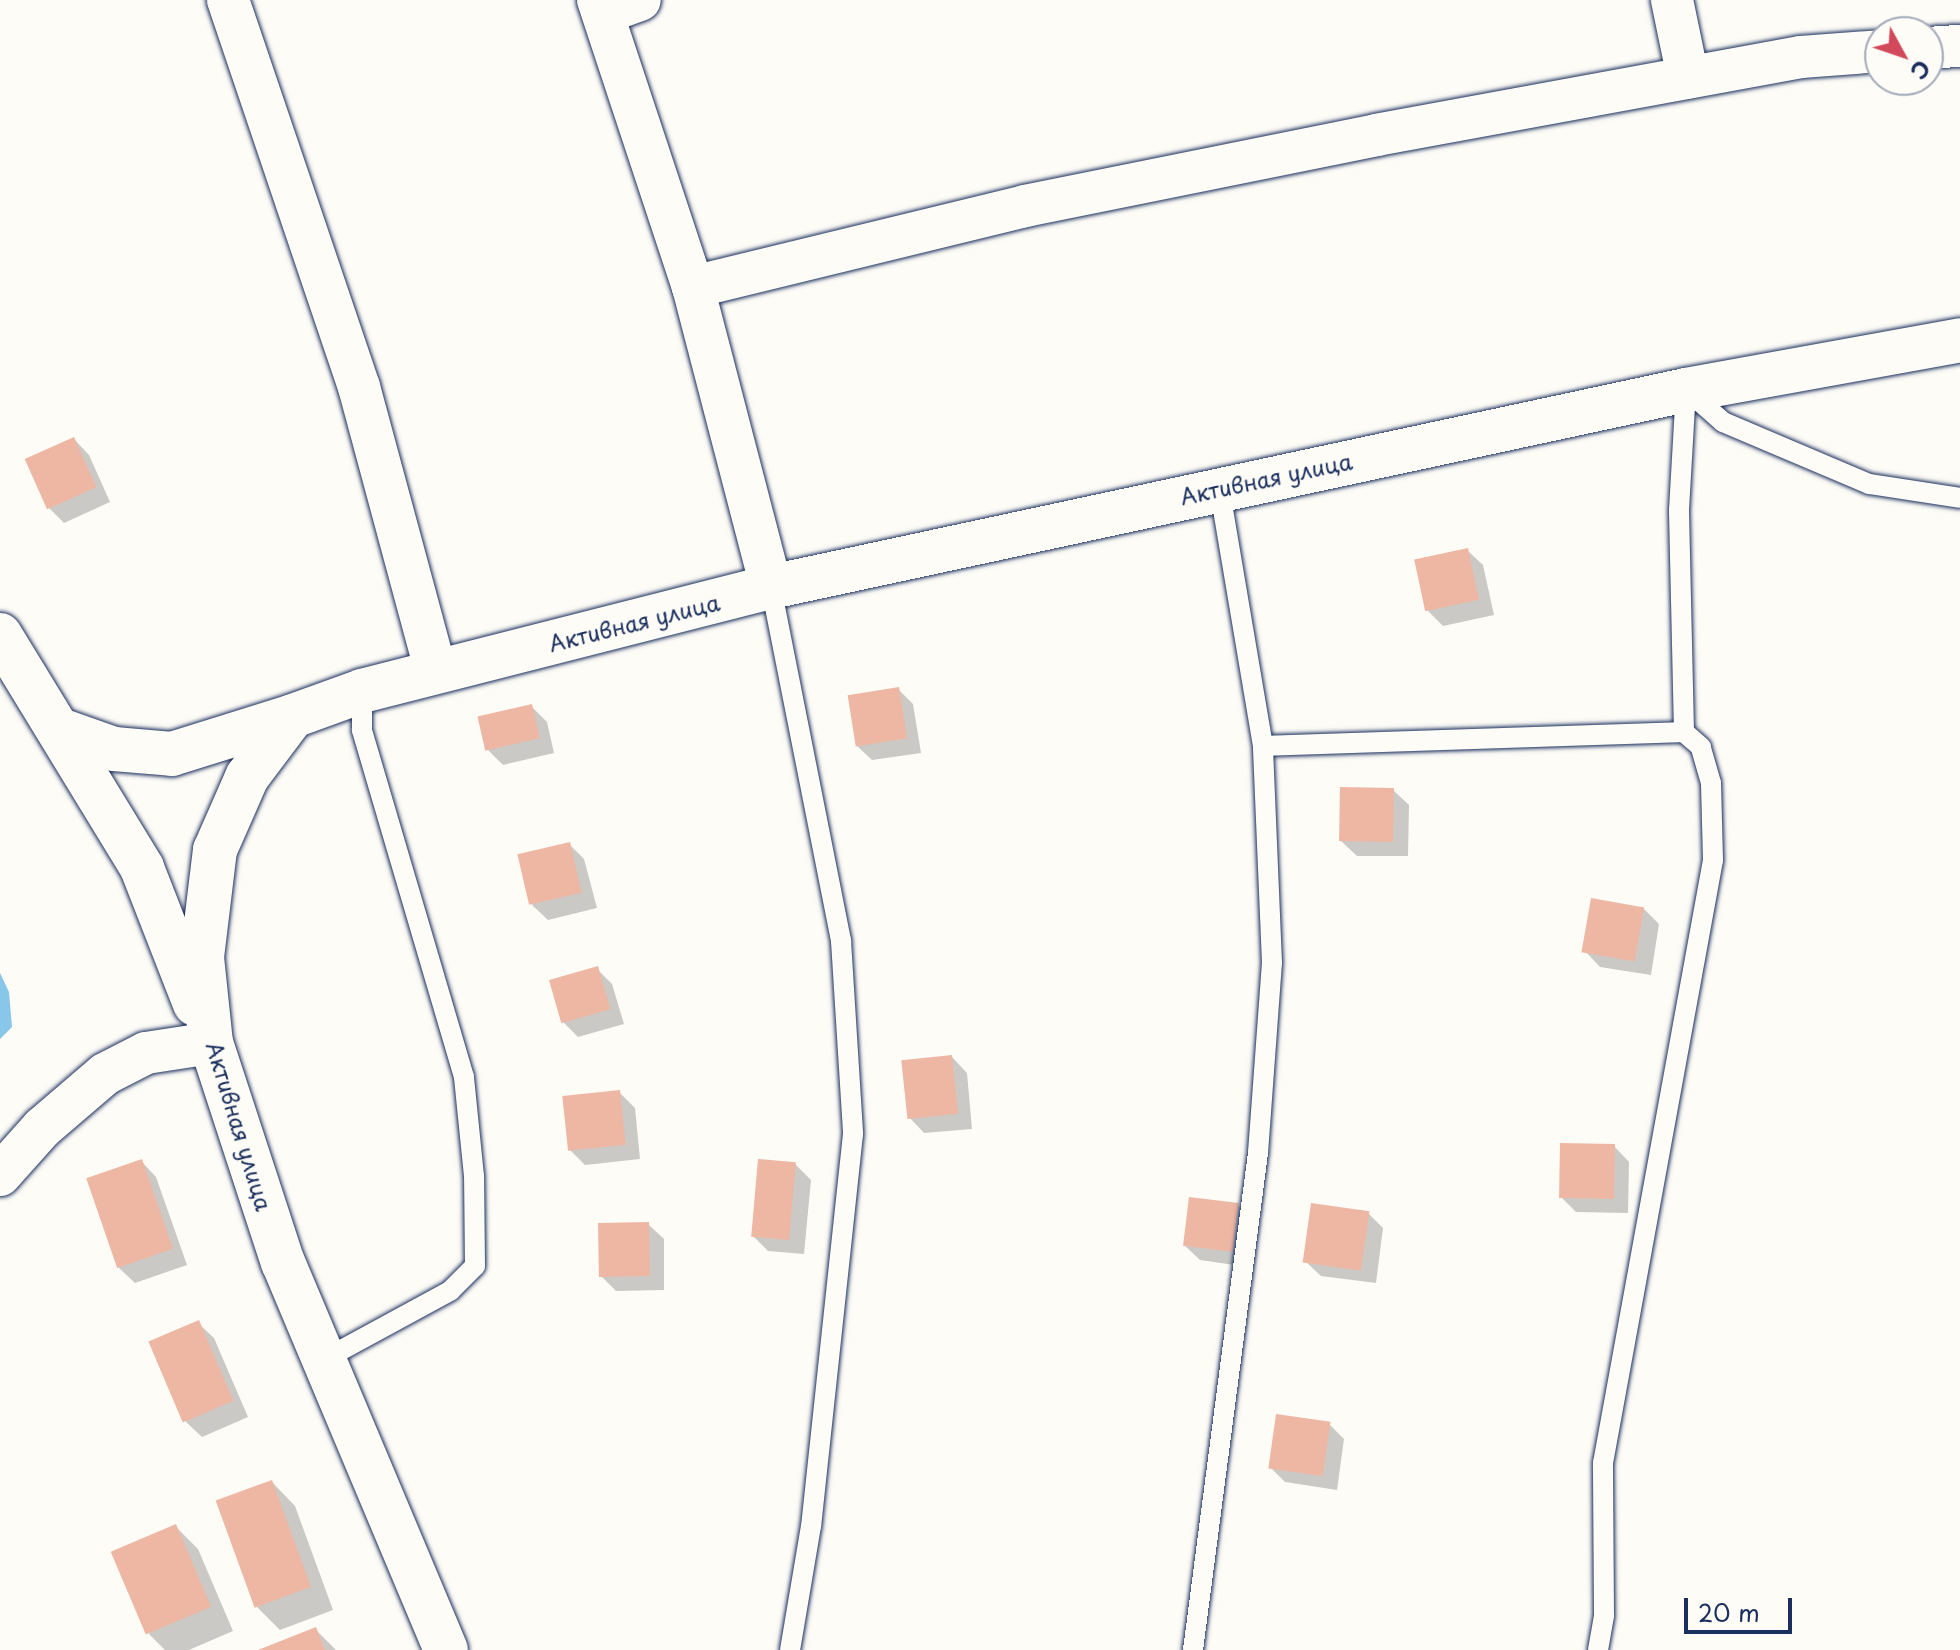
<!DOCTYPE html>
<meta charset="utf-8">
<style>
body{margin:0}
#map{position:relative;width:1960px;height:1650px;overflow:hidden;background:#fdfcf7;font-family:"Playpen Sans",sans-serif}
div>[style]{position:absolute}
.water>*{inset:0;background:#88c7e9}
.shadow>*{inset:0;background:#0003}
.building>*{inset:0;background:#eeb7a4;transform-origin:0 0}
.roads{filter:drop-shadow(0 0 2px #1b2f5e) drop-shadow(0 0 2px #1b2f5e)}
.service>*{height:20px;margin:-10px;padding:0 10px;transform-origin:10px;border-radius:10px;background:#fdfcf7}
.minor>*{height:42px;margin:-21px;padding:0 21px;transform-origin:21px;border-radius:21px;background:#fdfcf7}
.secondary>*{height:44px;margin:-22px;padding:0 22px;transform-origin:22px;border-radius:22px;background:#fdfcf7}
span{translate:-50% -50%;white-space:nowrap;text-align:center;line-height:1.15;-webkit-text-stroke:6px #fdfcf7;paint-order:stroke}
.street-label{font-size:22px;color:#1b2f5e}
.north{position:absolute;left:1864px;top:16px;width:80px;height:80px;box-sizing:border-box;background:#fdfcf7;border:2px solid #a3aaba;border-radius:50%;rotate:130deg;font-size:22px;font-weight:700;line-height:32px;text-align:center;color:#1b2f5e}
.north::after{content:'';display:block;margin:auto;width:28px;height:36px;background:#d1495b;clip-path:polygon(50% 0,100% 100%,50% 72%,0 100%)}
.scale{position:absolute;left:1684px;top:1598px;width:108px;height:36px;box-sizing:border-box;border:4px solid #1b2f5e;border-top:0;padding-left:10px;font-size:24px;line-height:28px;white-space:nowrap;color:#1b2f5e;-webkit-text-stroke:6px #fdfcf7;paint-order:stroke}
</style>
<div id="map">
<div class="water">
<i style="clip-path:polygon(0 973px,9px 992px,12px 1027px,0 1039px)"></i>
</div>
<div class="shadow">
<i style="clip-path:polygon(74px 439px,89px 455px,110px 502px,64px 523px,49px 508px)"></i>
<i style="clip-path:polygon(1467px 550px,1483px 565px,1494px 615px,1443px 626px,1428px 611px)"></i>
<i style="clip-path:polygon(898px 689px,913px 704px,921px 753px,872px 760px,856px 745px)"></i>
<i style="clip-path:polygon(531px 706px,547px 722px,554px 753px,503px 765px,487px 749px)"></i>
<i style="clip-path:polygon(1393px 790px,1409px 805px,1408px 856px,1357px 856px,1341px 841px)"></i>
<i style="clip-path:polygon(569px 844px,584px 859px,597px 908px,548px 920px,532px 905px)"></i>
<i style="clip-path:polygon(1644px 909px,1659px 924px,1651px 975px,1600px 967px,1585px 951px)"></i>
<i style="clip-path:polygon(597px 969px,612px 984px,624px 1024px,578px 1037px,563px 1022px)"></i>
<i style="clip-path:polygon(952px 1057px,967px 1073px,972px 1129px,924px 1133px,909px 1117px)"></i>
<i style="clip-path:polygon(619px 1092px,635px 1108px,640px 1159px,585px 1165px,570px 1150px)"></i>
<i style="clip-path:polygon(1614px 1146px,1629px 1162px,1628px 1213px,1576px 1212px,1561px 1197px)"></i>
<i style="clip-path:polygon(141px 1161px,156px 1177px,187px 1265px,135px 1283px,119px 1268px)"></i>
<i style="clip-path:polygon(795px 1164px,811px 1180px,804px 1254px,768px 1251px,753px 1236px)"></i>
<i style="clip-path:polygon(1238px 1205px,1254px 1221px,1248px 1267px,1200px 1260px,1184px 1245px)"></i>
<i style="clip-path:polygon(1368px 1213px,1383px 1228px,1376px 1283px,1321px 1276px,1305px 1261px)"></i>
<i style="clip-path:polygon(648px 1224px,664px 1239px,664px 1290px,616px 1291px,601px 1276px)"></i>
<i style="clip-path:polygon(198px 1323px,214px 1338px,248px 1417px,202px 1437px,186px 1422px)"></i>
<i style="clip-path:polygon(1329px 1424px,1344px 1439px,1337px 1490px,1285px 1482px,1270px 1467px)"></i>
<i style="clip-path:polygon(272px 1482px,295px 1506px,333px 1610px,280px 1630px,257px 1607px)"></i>
<i style="clip-path:polygon(175px 1526px,198px 1549px,233px 1631px,189px 1650px,165px 1650px,149px 1634px)"></i>
<i style="clip-path:polygon(315px 1629px,336px 1650px,263px 1650px)"></i>
</div>
<div class="building">
<i style="left:74px;top:437px;width:55px;height:54px;rotate:66deg"></i>
<i style="left:1468px;top:548px;width:53px;height:55px;rotate:78deg"></i>
<i style="left:899px;top:687px;width:52px;height:52px;rotate:81deg"></i>
<i style="left:532px;top:704px;width:35px;height:56px;rotate:77deg"></i>
<i style="left:1340px;top:787px;width:54px;height:54px;rotate:1deg"></i>
<i style="left:570px;top:842px;width:52px;height:54px;rotate:77deg"></i>
<i style="left:1591px;top:898px;width:54px;height:55px;rotate:10deg"></i>
<i style="left:598px;top:966px;width:45px;height:51px;rotate:74deg"></i>
<i style="left:952px;top:1055px;width:59px;height:51px;rotate:84deg"></i>
<i style="left:620px;top:1090px;width:55px;height:58px;rotate:84deg"></i>
<i style="left:1560px;top:1143px;width:55px;height:55px;rotate:1deg"></i>
<i style="left:142px;top:1159px;width:95px;height:59px;rotate:71deg"></i>
<i style="left:758px;top:1159px;width:38px;height:78px;rotate:5deg"></i>
<i style="left:1189px;top:1197px;width:50px;height:49px;rotate:7deg"></i>
<i style="left:1311px;top:1203px;width:59px;height:60px;rotate:8deg"></i>
<i style="left:649px;top:1222px;width:54px;height:51px;rotate:89deg"></i>
<i style="left:199px;top:1320px;width:88px;height:55px;rotate:67deg"></i>
<i style="left:1276px;top:1414px;width:55px;height:55px;rotate:8deg"></i>
<i style="left:272px;top:1480px;width:114px;height:60px;rotate:70deg"></i>
<i style="left:176px;top:1524px;width:90px;height:71px;rotate:67deg"></i>
<i style="clip-path:polygon(316px 1627px,325px 1650px,258px 1650px)"></i>
</div>
<div class="roads">
<div class="service">
<i style="left:1689px;top:392px;width:45px;rotate:41.4deg"></i>
<i style="left:1723px;top:422px;width:159px;rotate:23deg"></i>
<i style="left:1869px;top:484px;width:92px;rotate:8.7deg"></i>
<i style="left:771px;top:587px;width:361px;rotate:78.8deg"></i>
<i style="left:841px;top:941px;width:193px;rotate:86.4deg"></i>
<i style="left:853px;top:1134px;width:394px;rotate:96.1deg"></i>
<i style="left:811px;top:1526px;width:126px;rotate:99.6deg"></i>
<i style="left:1263px;top:746px;width:421px;rotate:-1.9deg"></i>
<i style="left:323px;top:1360px;width:145px;rotate:-28.5deg"></i>
<i style="left:450px;top:1291px;width:35px;rotate:-45deg"></i>
<i style="left:475px;top:1266px;width:90px;rotate:-90.6deg"></i>
<i style="left:474px;top:1176px;width:100px;rotate:-95.8deg"></i>
<i style="left:464px;top:1077px;width:362px;rotate:-106.4deg"></i>
<i style="left:362px;top:730px;width:39px;rotate:-90deg"></i>
<i style="left:1193px;top:1650px;width:501px;rotate:-82.55deg"></i>
<i style="left:1258px;top:1153px;width:191px;rotate:-85.8deg"></i>
<i style="left:1272px;top:963px;width:217px;rotate:-92.4deg"></i>
<i style="left:1263px;top:746px;width:263px;rotate:-99.6deg"></i>
<i style="left:1598px;top:1650px;width:36px;rotate:-80deg"></i>
<i style="left:1604px;top:1615px;width:152px;rotate:-90.4deg"></i>
<i style="left:1603px;top:1463px;width:613px;rotate:-79.66deg"></i>
<i style="left:1713px;top:860px;width:77px;rotate:-91.5deg"></i>
<i style="left:1711px;top:783px;width:37px;rotate:-106deg"></i>
<i style="left:1701px;top:747px;width:23px;rotate:-139deg"></i>
<i style="left:1684px;top:732px;width:222px;rotate:-91.3deg"></i>
<i style="left:1679px;top:510px;width:120px;rotate:-86.7deg"></i>
</div>
<div class="minor">
<i style="left:228px;top:0;width:409px;rotate:71.3deg"></i>
<i style="left:359px;top:387px;width:295px;rotate:74.9deg"></i>
<i style="left:598px;top:0;width:302px;rotate:71.7deg"></i>
<i style="left:693px;top:287px;width:310px;rotate:75.4deg"></i>
<i style="left:1672px;top:0;width:79px;rotate:78.3deg"></i>
<i style="left:604px;top:13px;width:38px;rotate:-20deg"></i>
<i style="left:1928px;top:48px;width:32px;rotate:-4deg"></i>
<i style="left:693px;top:287px;width:342px;rotate:-13.7deg"></i>
<i style="left:1025px;top:206px;width:358px;rotate:-11.4deg"></i>
<i style="left:1376px;top:135px;width:432px;rotate:-10.4deg"></i>
<i style="left:1801px;top:57px;width:79px;rotate:-4.3deg"></i>
<i style="left:0;top:1175px;width:63px;rotate:-48.2deg"></i>
<i style="left:42px;top:1128px;width:83px;rotate:-40.6deg"></i>
<i style="left:105px;top:1074px;width:46px;rotate:-27.1deg"></i>
<i style="left:146px;top:1053px;width:66px;rotate:-8.7deg"></i>
</div>
<div class="secondary">
<i style="left:0;top:635px;width:273px;rotate:58.6deg"></i>
<i style="left:142px;top:868px;width:146px;rotate:68.7deg"></i>
<i style="left:63px;top:731px;width:54px;rotate:19.4deg"></i>
<i style="left:114px;top:749px;width:58px;rotate:4.9deg"></i>
<i style="left:172px;top:754px;width:127px;rotate:-17.4deg"></i>
<i style="left:446px;top:1650px;width:420px;rotate:-112.8deg"></i>
<i style="left:283px;top:1263px;width:231px;rotate:-108.1deg"></i>
<i style="left:211px;top:1043px;width:86px;rotate:-96deg"></i>
<i style="left:202px;top:957px;width:108px;rotate:-83.1deg"></i>
<i style="left:215px;top:850px;width:80px;rotate:-66.3deg"></i>
<i style="left:247px;top:777px;width:76px;rotate:-53deg"></i>
<i style="left:293px;top:716px;width:73px;rotate:-19.9deg"></i>
<i style="left:362px;top:691px;width:422px;rotate:-14.3deg"></i>
<i style="left:771px;top:587px;width:936px;rotate:-12.15deg"></i>
<i style="left:1686px;top:390px;width:279px;rotate:-10.3deg"></i>
</div>
</div>
<div class="street-label">
<span style="left:1266px;top:478px;rotate:-12deg">Активная улица</span>
<span style="left:634px;top:622px;rotate:-14deg">Активная улица</span>
<span style="left:240px;top:1126px;rotate:73deg">Активная улица</span>
</div>
<div class="north">С</div>
<div class="scale">20 m</div>
</div>
